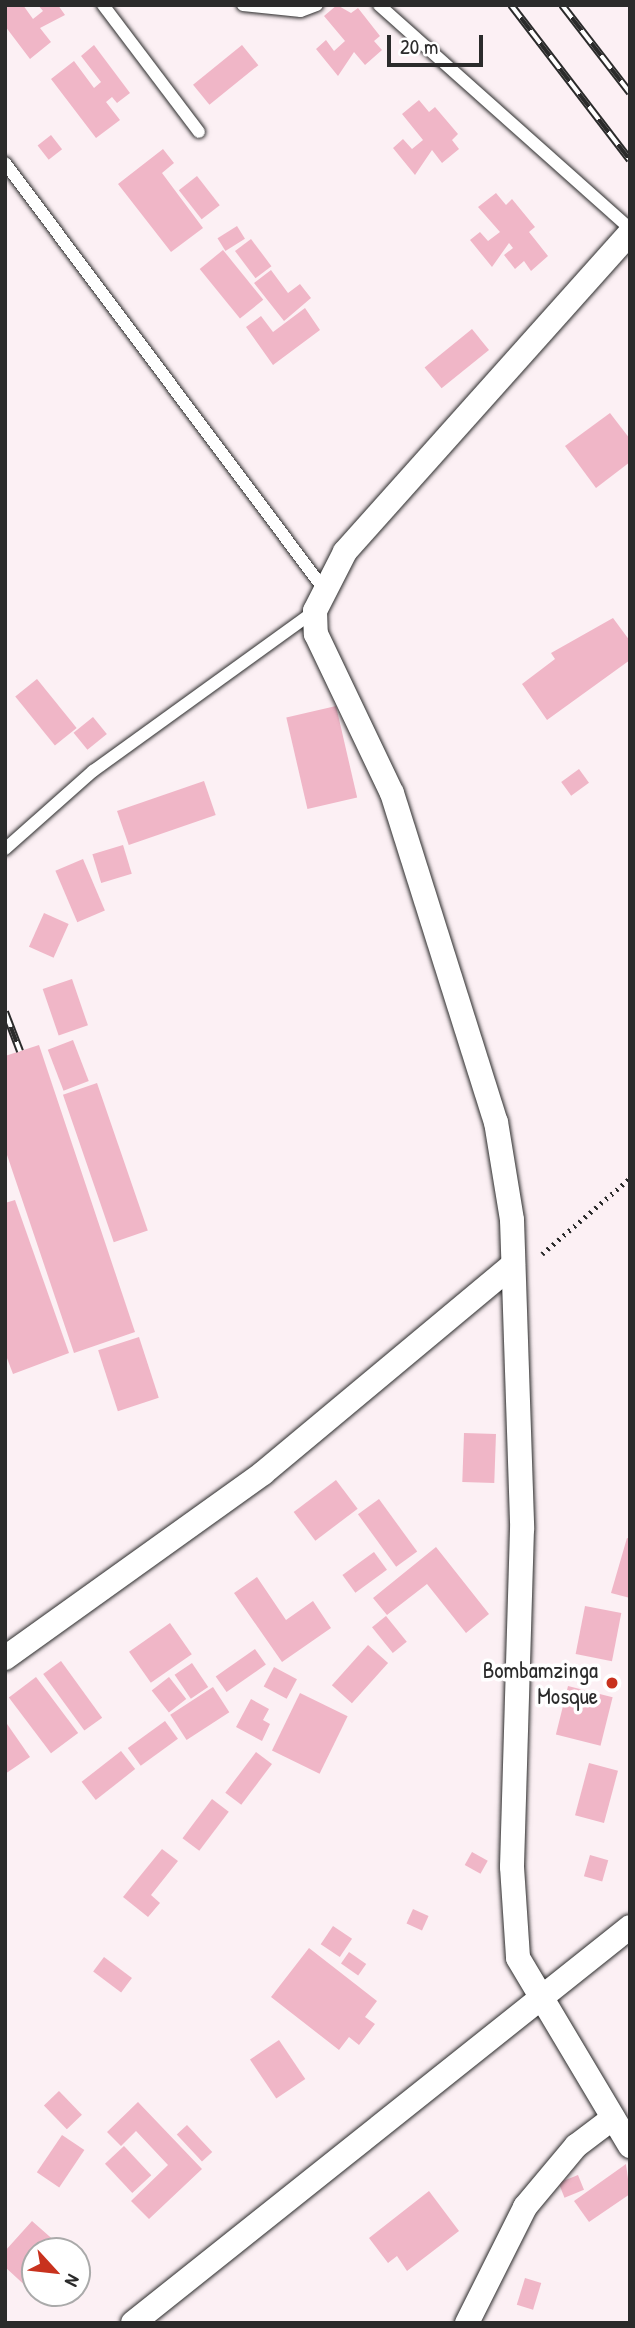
<!DOCTYPE html>
<style>
body{margin:0}
#map{position:relative;width:635px;height:2328px;overflow:hidden;background:#fcf0f4;font-family:"Patrick Hand",sans-serif}
div>[style]{position:absolute}
.building>*{inset:0;background:#f0b6c7;transform-origin:0 0}
.path>*{height:4.5px;margin-top:-2.25px;transform-origin:0;background:repeating-linear-gradient(90deg,#2b2b2b 0 2px,transparent 0 7px)}
.roads{filter:drop-shadow(0 0 2px #2b2b2b) drop-shadow(0 0 2px #2b2b2b)}
.lane>*{height:12px;margin:-6px;padding:0 6px;transform-origin:6px;border-radius:6px;background:#fff}
.street>*{height:24px;margin:-12px;padding:0 12px;transform-origin:12px;border-radius:12px;background:#fff}
.rail>*{height:8px;margin-top:-4px;transform-origin:0;background:repeating-linear-gradient(90deg,#fff 0 16px,#2b2b2b 0 32px);box-sizing:border-box;border-block:2px solid #2b2b2b}
.dots>*{width:19px;height:19px;translate:-50% -50%;box-sizing:border-box;border:4px solid #fff;border-radius:50%}
span{translate:-50% -50%;white-space:nowrap;text-align:center;line-height:1.15;-webkit-text-stroke:7px #fff;paint-order:stroke}
.poi-label{font-size:23px;color:#2b2b2b}
.right{translate:-100% -50%;text-align:right}
.frame{position:absolute;inset:0;border:7px solid #2b2b2b;pointer-events:none}
.north{position:absolute;left:21px;top:2237px;width:70px;height:70px;box-sizing:border-box;background:#fff;border:2px solid #aaa;border-radius:50%;rotate:117deg;font-size:19px;font-weight:700;line-height:28px;text-align:center;color:#2b2b2b}
.north::after{content:'';display:block;margin:auto;width:24px;height:32px;background:#c8321e;clip-path:polygon(50% 0,100% 100%,50% 72%,0 100%)}
.scale{position:absolute;left:387px;top:35px;width:96px;height:32px;box-sizing:border-box;border:4px solid #2b2b2b;border-top:0;padding-left:9px;font-size:21px;line-height:24px;white-space:nowrap;color:#2b2b2b;-webkit-text-stroke:5px #fff;paint-order:stroke}
</style>
<div id="map">
<div class="building">
<i style="clip-path:polygon(23px 5px,33px 19px,43px 11px,38px 5px,58px 5px,65px 15px,40px 28px,51px 42px,30px 59px,5px 26px,5px 6px)"></i>
<i style="clip-path:polygon(337px 5px,351px 13px,358px 8px,380px 36px,374px 41px,382px 50px,365px 65px,354px 52px,338px 76px,316px 49px,326px 40px,334px 51px,345px 41px,324px 16px)"></i>
<i style="clip-path:polygon(94px 45px,130px 93px,117px 103px,112px 97px,106px 102px,120px 120px,96px 138px,51px 79px,74px 61px,94px 88px,101px 82px,81px 56px)"></i>
<i style="left:242px;top:45px;width:26px;height:63px;rotate:51deg"></i>
<i style="clip-path:polygon(419px 100px,429px 112px,435px 107px,458px 134px,452px 140px,459px 149px,442px 163px,432px 150px,415px 175px,393px 148px,403px 139px,412px 149px,423px 140px,402px 114px)"></i>
<i style="left:51px;top:135px;width:18px;height:17px;rotate:52deg"></i>
<i style="clip-path:polygon(163px 149px,174px 163px,162px 173px,203px 228px,171px 252px,118px 184px)"></i>
<i style="left:197px;top:176px;width:37px;height:23px;rotate:52deg"></i>
<i style="clip-path:polygon(496px 193px,506px 205px,512px 199px,535px 227px,529px 232px,548px 256px,531px 271px,524px 261px,515px 269px,504px 255px,513px 248px,509px 243px,492px 267px,470px 240px,480px 232px,488px 241px,500px 232px,478px 207px)"></i>
<i style="left:237px;top:226px;width:15px;height:23px;rotate:58deg"></i>
<i style="left:251px;top:239px;width:34px;height:20px;rotate:53deg"></i>
<i style="left:223px;top:250px;width:64px;height:30px;rotate:51deg"></i>
<i style="clip-path:polygon(271px 270px,288px 293px,300px 284px,311px 298px,284px 321px,254px 283px)"></i>
<i style="clip-path:polygon(305px 308px,320px 330px,273px 365px,246px 327px,261px 316px,273px 332px)"></i>
<i style="left:472px;top:329px;width:27px;height:61px;rotate:51deg"></i>
<i style="clip-path:polygon(610px 413px,630px 439px,630px 462px,596px 488px,565px 446px)"></i>
<i style="clip-path:polygon(613px 618px,630px 641px,630px 660px,547px 720px,522px 684px,555px 659px,551px 653px)"></i>
<i style="left:37px;top:679px;width:63px;height:28px;rotate:51deg"></i>
<i style="left:336px;top:706px;width:94px;height:51px;rotate:77deg"></i>
<i style="left:93px;top:717px;width:22px;height:25px;rotate:51deg"></i>
<i style="left:579px;top:769px;width:17px;height:22px;rotate:54deg"></i>
<i style="left:204px;top:781px;width:36px;height:92px;rotate:71deg"></i>
<i style="left:123px;top:845px;width:30px;height:32px;rotate:73deg"></i>
<i style="left:83px;top:859px;width:56px;height:30px;rotate:67deg"></i>
<i style="left:44px;top:913px;width:27px;height:37px;rotate:24deg"></i>
<i style="left:72px;top:979px;width:49px;height:31px;rotate:71deg"></i>
<i style="left:73px;top:1040px;width:44px;height:27px;rotate:69deg"></i>
<i style="clip-path:polygon(39px 1045px,135px 1332px,74px 1353px,5px 1149px,5px 1056px)"></i>
<i style="left:97px;top:1083px;width:156px;height:36px;rotate:71deg"></i>
<i style="clip-path:polygon(15px 1200px,69px 1353px,13px 1374px,5px 1353px,5px 1203px)"></i>
<i style="left:139px;top:1337px;width:64px;height:43px;rotate:72deg"></i>
<i style="left:464px;top:1433px;width:32px;height:49px;rotate:2deg"></i>
<i style="left:336px;top:1480px;width:36px;height:53px;rotate:53deg"></i>
<i style="left:379px;top:1499px;width:65px;height:26px;rotate:54deg"></i>
<i style="clip-path:polygon(627px 1538px,630px 1539px,630px 1598px,611px 1593px)"></i>
<i style="clip-path:polygon(436px 1547px,489px 1614px,466px 1633px,427px 1584px,387px 1615px,373px 1598px)"></i>
<i style="left:374px;top:1552px;width:22px;height:39px;rotate:54deg"></i>
<i style="clip-path:polygon(257px 1577px,286px 1620px,313px 1601px,331px 1628px,282px 1662px,234px 1593px)"></i>
<i style="left:585px;top:1606px;width:37px;height:49px;rotate:11deg"></i>
<i style="left:386px;top:1616px;width:33px;height:18px;rotate:51deg"></i>
<i style="left:170px;top:1623px;width:38px;height:50px;rotate:55deg"></i>
<i style="left:368px;top:1645px;width:27px;height:54px;rotate:42deg"></i>
<i style="left:255px;top:1649px;width:19px;height:48px;rotate:55deg"></i>
<i style="left:61px;top:1661px;width:70px;height:22px;rotate:54deg"></i>
<i style="left:192px;top:1663px;width:29px;height:21px;rotate:56deg"></i>
<i style="left:274px;top:1667px;width:26px;height:22px;rotate:28deg"></i>
<i style="left:36px;top:1677px;width:70px;height:34px;rotate:53deg"></i>
<i style="left:169px;top:1677px;width:28px;height:22px;rotate:52deg"></i>
<i style="left:568px;top:1686px;width:46px;height:50px;rotate:14deg"></i>
<i style="left:213px;top:1687px;width:30px;height:51px;rotate:57deg"></i>
<i style="left:300px;top:1693px;width:53px;height:64px;rotate:26deg"></i>
<i style="clip-path:polygon(251px 1699px,269px 1709px,263px 1720px,270px 1724px,262px 1741px,236px 1727px)"></i>
<i style="clip-path:polygon(5px 1721px,30px 1757px,5px 1774px)"></i>
<i style="left:165px;top:1721px;width:22px;height:46px;rotate:54deg"></i>
<i style="left:121px;top:1751px;width:23px;height:50px;rotate:52deg"></i>
<i style="left:256px;top:1752px;width:20px;height:51px;rotate:37deg"></i>
<i style="left:589px;top:1763px;width:30px;height:54px;rotate:15deg"></i>
<i style="left:212px;top:1799px;width:21px;height:49px;rotate:37deg"></i>
<i style="clip-path:polygon(162px 1849px,178px 1861px,151px 1895px,160px 1903px,148px 1917px,123px 1897px)"></i>
<i style="left:472px;top:1852px;width:18px;height:15px;rotate:29deg"></i>
<i style="left:590px;top:1855px;width:19px;height:22px;rotate:16deg"></i>
<i style="left:413px;top:1909px;width:17px;height:16px;rotate:24deg"></i>
<i style="left:333px;top:1926px;width:23px;height:22px;rotate:34deg"></i>
<i style="clip-path:polygon(309px 1948px,377px 2001px,365px 2017px,375px 2024px,359px 2045px,349px 2037px,339px 2050px,271px 1997px)"></i>
<i style="left:349px;top:1952px;width:21px;height:14px;rotate:35deg"></i>
<i style="left:104px;top:1957px;width:35px;height:18px;rotate:37deg"></i>
<i style="left:279px;top:2040px;width:47px;height:35px;rotate:56deg"></i>
<i style="left:59px;top:2091px;width:33px;height:21px;rotate:46deg"></i>
<i style="clip-path:polygon(138px 2102px,202px 2169px,149px 2219px,131px 2201px,168px 2165px,136px 2131px,121px 2146px,107px 2132px)"></i>
<i style="left:187px;top:2125px;width:37px;height:14px;rotate:47deg"></i>
<i style="left:62px;top:2135px;width:27px;height:45px;rotate:34deg"></i>
<i style="left:124px;top:2146px;width:40px;height:26px;rotate:47deg"></i>
<i style="clip-path:polygon(626px 2164px,630px 2194px,589px 2222px,574px 2201px)"></i>
<i style="left:578px;top:2175px;width:16px;height:21px;rotate:68deg"></i>
<i style="clip-path:polygon(429px 2191px,459px 2231px,407px 2271px,397px 2256px,388px 2263px,369px 2238px)"></i>
<i style="clip-path:polygon(32px 2221px,66px 2251px,35px 2251px,30px 2290px,5px 2267px,5px 2251px)"></i>
<i style="left:525px;top:2278px;width:17px;height:28px;rotate:17deg"></i>
</div>
<div class="path">
<i style="left:542px;top:1254px;width:116px;rotate:-40.8deg"></i>
</div>
<div class="roads">
<div class="lane">
<i style="left:103px;top:5px;width:159px;rotate:52.9deg"></i>
<i style="left:243px;top:5px;width:58px;rotate:5.9deg"></i>
<i style="left:301px;top:11px;width:17px;rotate:-21deg"></i>
<i style="left:379px;top:5px;width:336px;rotate:41.7deg"></i>
<i style="left:5px;top:163px;width:531px;rotate:53.19deg"></i>
<i style="left:5px;top:849px;width:118px;rotate:-41.6deg"></i>
<i style="left:93px;top:771px;width:274px;rotate:-35.8deg"></i>
</div>
<div class="street">
<i style="left:630px;top:233px;width:428px;rotate:131.8deg"></i>
<i style="left:345px;top:552px;width:66px;rotate:117deg"></i>
<i style="left:315px;top:611px;width:23px;rotate:88deg"></i>
<i style="left:316px;top:634px;width:176px;rotate:64.5deg"></i>
<i style="left:392px;top:793px;width:345px;rotate:72.5deg"></i>
<i style="left:496px;top:1122px;width:99px;rotate:80.7deg"></i>
<i style="left:512px;top:1220px;width:309px;rotate:88.1deg"></i>
<i style="left:522px;top:1529px;width:338px;rotate:91.7deg"></i>
<i style="left:512px;top:1867px;width:91px;rotate:86.2deg"></i>
<i style="left:518px;top:1958px;width:219px;rotate:59.2deg"></i>
<i style="left:5px;top:1658px;width:317px;rotate:-35.6deg"></i>
<i style="left:263px;top:1473px;width:325px;rotate:-39.8deg"></i>
<i style="left:133px;top:2323px;width:635px;rotate:-38.55deg"></i>
<i style="left:467px;top:2323px;width:130px;rotate:-63.4deg"></i>
<i style="left:525px;top:2207px;width:80px;rotate:-50.1deg"></i>
<i style="left:576px;top:2146px;width:46px;rotate:-37.1deg"></i>
</div>
</div>
<div class="rail">
<i style="left:511px;top:5px;width:195px;rotate:52.5deg"></i>
<i style="left:562px;top:5px;width:111px;rotate:52.3deg"></i>
<i style="left:5px;top:1012px;width:42px;rotate:69deg"></i>
</div>
<div class="dots">
<i style="left:612px;top:1683px;background:#c8321e"></i>
</div>
<div class="poi-label">
<span class="right" style="left:598px;top:1683px">Bombamzinga<br>Mosque</span>
</div>
<div class="frame"></div>
<div class="north">N</div>
<div class="scale">20 m</div>
</div>
